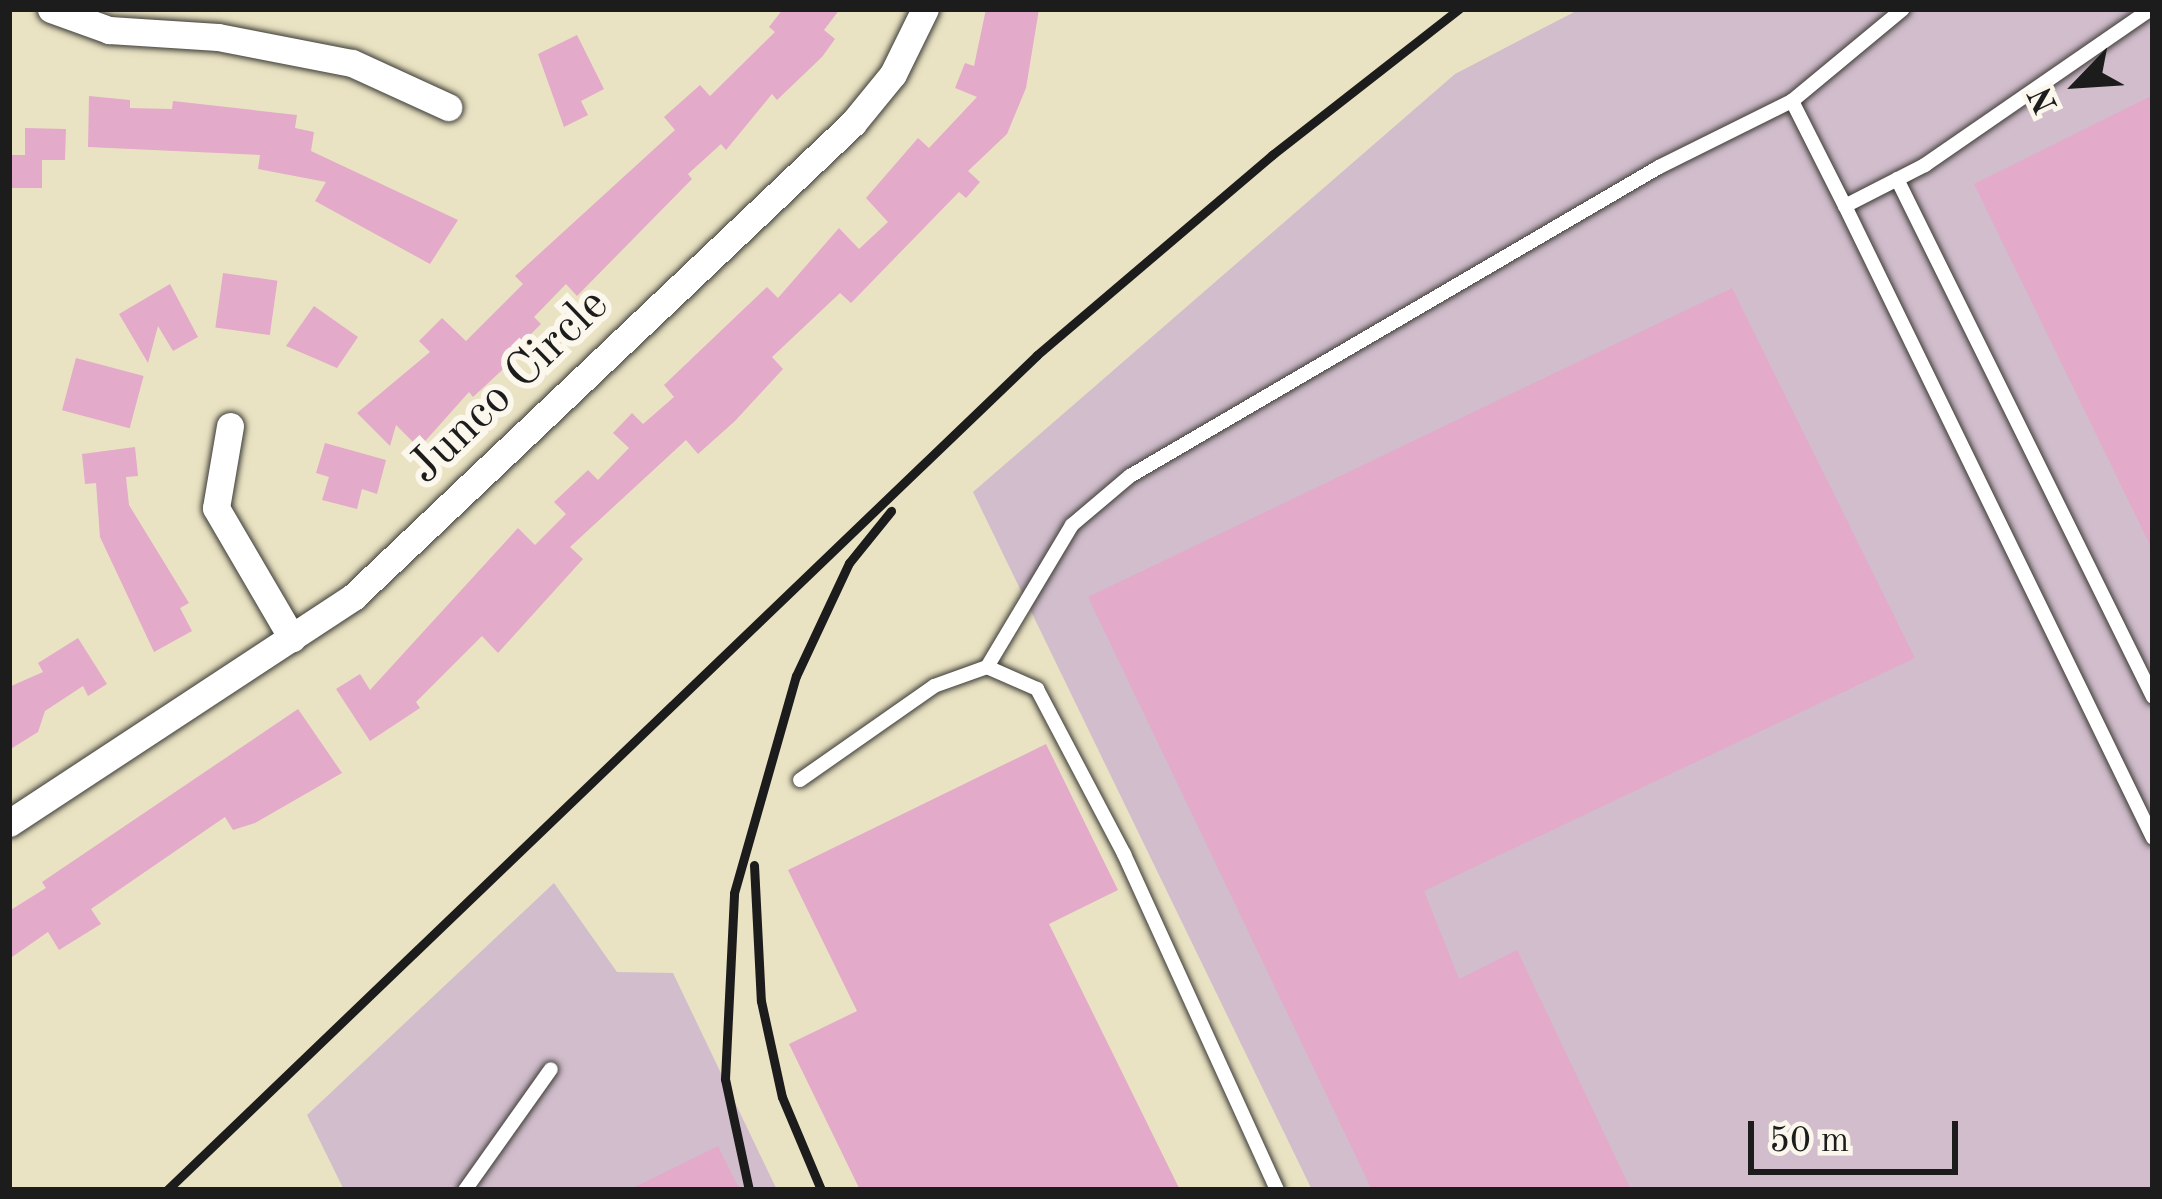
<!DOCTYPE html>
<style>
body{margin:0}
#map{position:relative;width:2162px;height:1199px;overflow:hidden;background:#eae3c3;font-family:"Old Standard TT",serif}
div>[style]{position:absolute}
.industrial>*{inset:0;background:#d1bdcc}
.building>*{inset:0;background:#e3aaca;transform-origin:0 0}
.roads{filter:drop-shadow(0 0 3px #3b3a35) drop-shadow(0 0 3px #3b3a35)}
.lane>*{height:14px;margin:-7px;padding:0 7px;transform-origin:7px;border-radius:7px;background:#fff}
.street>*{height:27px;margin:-13.5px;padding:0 13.5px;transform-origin:13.5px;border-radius:13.5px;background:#fff}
.rail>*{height:9px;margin:-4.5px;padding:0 4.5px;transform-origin:4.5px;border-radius:4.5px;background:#1c1c1c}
span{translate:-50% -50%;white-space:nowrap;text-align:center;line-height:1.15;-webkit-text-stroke:12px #fbf7ec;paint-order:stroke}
.street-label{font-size:48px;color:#1c1c1c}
.frame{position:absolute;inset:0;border:12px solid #1c1c1c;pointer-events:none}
.north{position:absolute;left:2018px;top:24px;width:120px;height:120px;-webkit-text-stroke:9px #fbf7ec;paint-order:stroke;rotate:245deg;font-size:33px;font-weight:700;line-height:48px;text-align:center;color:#1c1c1c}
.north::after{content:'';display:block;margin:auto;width:42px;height:54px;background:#1c1c1c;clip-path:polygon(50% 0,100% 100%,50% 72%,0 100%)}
.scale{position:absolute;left:1748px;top:1121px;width:210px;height:54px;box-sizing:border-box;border:6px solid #1c1c1c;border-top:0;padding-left:15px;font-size:36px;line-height:42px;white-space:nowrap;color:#1c1c1c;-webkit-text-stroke:9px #fbf7ec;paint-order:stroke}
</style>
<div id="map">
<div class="industrial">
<i style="clip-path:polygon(1580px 9px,2153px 9px,2153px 1190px,1312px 1190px,973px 492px,1455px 74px)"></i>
<i style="clip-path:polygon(554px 883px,617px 972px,673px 973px,777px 1190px,344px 1190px,307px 1115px)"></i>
</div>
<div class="building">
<i style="clip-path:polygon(783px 9px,840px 9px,824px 30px,835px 39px,822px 57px,777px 100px,772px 94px,726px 150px,721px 144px,688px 174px,692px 179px,577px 296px,566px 284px,534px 317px,541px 324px,524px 341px,529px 345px,473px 397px,469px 392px,419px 448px,396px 425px,390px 446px,357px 413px,430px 352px,419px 341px,442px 318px,466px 341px,523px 284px,515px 276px,675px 130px,664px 117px,700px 85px,710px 96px,775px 32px,769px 27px)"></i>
<i style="clip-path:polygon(986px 9px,1039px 9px,1026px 88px,1007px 134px,968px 171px,980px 182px,966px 198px,959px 192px,851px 303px,840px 293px,772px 357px,783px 369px,735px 421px,698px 454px,686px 440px,570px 547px,583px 559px,498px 653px,482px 636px,416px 702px,420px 708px,370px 741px,336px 689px,360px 674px,370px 690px,518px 528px,535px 545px,566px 514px,554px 502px,588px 470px,598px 480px,629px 448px,613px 433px,632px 413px,643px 424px,674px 397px,664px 385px,767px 287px,778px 298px,839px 228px,859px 249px,888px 222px,866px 198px,918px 138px,929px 148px,977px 97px,955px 88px,965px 63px,974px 66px)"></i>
<i style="clip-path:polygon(577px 35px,604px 89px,581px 101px,588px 115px,564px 127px,538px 54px)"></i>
<i style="clip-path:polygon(2153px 95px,2153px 551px,1974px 184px)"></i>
<i style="clip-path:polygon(89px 96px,130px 100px,130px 108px,172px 109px,173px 101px,297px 115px,295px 128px,314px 132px,311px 151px,458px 220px,430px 264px,315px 201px,326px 182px,258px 169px,260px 155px,88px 147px)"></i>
<i style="clip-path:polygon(25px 128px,66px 129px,65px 160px,42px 160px,42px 188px,9px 188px,9px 155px,25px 155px)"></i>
<i style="left:223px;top:273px;width:55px;height:55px;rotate:8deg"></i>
<i style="clip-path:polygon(170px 284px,198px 337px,173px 351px,158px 326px,148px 363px,119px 314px)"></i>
<i style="clip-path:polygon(1732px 288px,1915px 658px,1424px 891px,1459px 979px,1517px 950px,1631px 1190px,1372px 1190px,1088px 597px)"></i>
<i style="clip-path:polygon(314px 306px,358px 337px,337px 368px,286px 346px)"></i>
<i style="left:76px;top:358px;width:70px;height:54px;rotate:15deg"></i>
<i style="clip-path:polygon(325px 443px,386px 460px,377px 494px,362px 489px,357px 509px,322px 500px,329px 477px,316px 473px)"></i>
<i style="clip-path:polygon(135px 447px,138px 476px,126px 477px,129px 505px,189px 603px,180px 608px,192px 631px,154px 652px,100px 537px,96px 483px,85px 484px,82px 454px)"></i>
<i style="clip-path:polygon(78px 638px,107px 684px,88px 696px,83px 686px,45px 711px,38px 732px,9px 750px,9px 687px,43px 672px,38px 663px)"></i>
<i style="clip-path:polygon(298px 709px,342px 773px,255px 823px,233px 830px,225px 817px,91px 909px,101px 924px,59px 950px,48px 932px,9px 959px,9px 911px,46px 888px,42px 882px)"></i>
<i style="clip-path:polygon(1046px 744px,1118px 890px,1049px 924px,1180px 1190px,860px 1190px,789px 1044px,857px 1011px,788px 870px)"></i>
<i style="clip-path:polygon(718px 1146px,740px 1190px,629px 1190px)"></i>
</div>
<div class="roads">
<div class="lane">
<i style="left:2151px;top:9px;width:275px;rotate:145.4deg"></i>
<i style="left:1925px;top:165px;width:90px;rotate:152.9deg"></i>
<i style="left:1845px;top:206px;width:703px;rotate:64.02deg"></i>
<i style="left:1897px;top:179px;width:578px;rotate:63.7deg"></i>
<i style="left:1845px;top:206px;width:118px;rotate:-116.8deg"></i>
<i style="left:1792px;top:101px;width:144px;rotate:-39.7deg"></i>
<i style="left:987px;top:667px;width:165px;rotate:-59.1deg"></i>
<i style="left:1072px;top:525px;width:76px;rotate:-40.2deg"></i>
<i style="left:1130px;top:476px;width:613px;rotate:-30.29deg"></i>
<i style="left:1659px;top:167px;width:148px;rotate:-26.4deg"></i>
<i style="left:800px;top:780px;width:164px;rotate:-35deg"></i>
<i style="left:934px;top:686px;width:56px;rotate:-19.7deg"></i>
<i style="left:987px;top:667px;width:55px;rotate:23.7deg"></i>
<i style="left:1037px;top:689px;width:187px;rotate:62.2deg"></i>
<i style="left:1124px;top:854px;width:369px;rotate:65.5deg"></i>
<i style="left:465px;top:1190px;width:148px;rotate:-54.6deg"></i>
</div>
<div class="street">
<i style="left:51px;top:9px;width:62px;rotate:19.9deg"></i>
<i style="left:109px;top:30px;width:109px;rotate:3.7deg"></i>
<i style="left:218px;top:37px;width:136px;rotate:11deg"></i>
<i style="left:352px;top:63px;width:106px;rotate:24.6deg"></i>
<i style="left:230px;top:426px;width:83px;rotate:99.7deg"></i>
<i style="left:216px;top:508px;width:151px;rotate:59.7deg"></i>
<i style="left:9px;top:823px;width:412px;rotate:-33.3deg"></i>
<i style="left:353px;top:597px;width:689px;rotate:-43.47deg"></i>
<i style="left:853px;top:123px;width:63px;rotate:-50.8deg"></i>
<i style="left:893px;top:74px;width:72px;rotate:-63.8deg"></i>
</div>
</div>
<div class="rail">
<i style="left:754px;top:865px;width:136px;rotate:87.1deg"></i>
<i style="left:761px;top:1001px;width:98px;rotate:77.7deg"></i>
<i style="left:782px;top:1097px;width:101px;rotate:67.2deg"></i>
<i style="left:167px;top:1190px;width:1206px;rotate:-43.82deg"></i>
<i style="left:1037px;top:355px;width:309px;rotate:-40.4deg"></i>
<i style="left:1272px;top:155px;width:237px;rotate:-38deg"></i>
<i style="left:749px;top:1190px;width:114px;rotate:-102.2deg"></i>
<i style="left:725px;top:1079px;width:186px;rotate:-87.2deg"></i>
<i style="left:734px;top:893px;width:226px;rotate:-74.1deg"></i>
<i style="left:796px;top:676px;width:125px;rotate:-64.9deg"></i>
<i style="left:849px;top:563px;width:67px;rotate:-51.1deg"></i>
</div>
<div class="street-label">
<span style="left:509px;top:387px;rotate:-44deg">Junco Circle</span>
</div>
<div class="frame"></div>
<div class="north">N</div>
<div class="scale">50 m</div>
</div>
